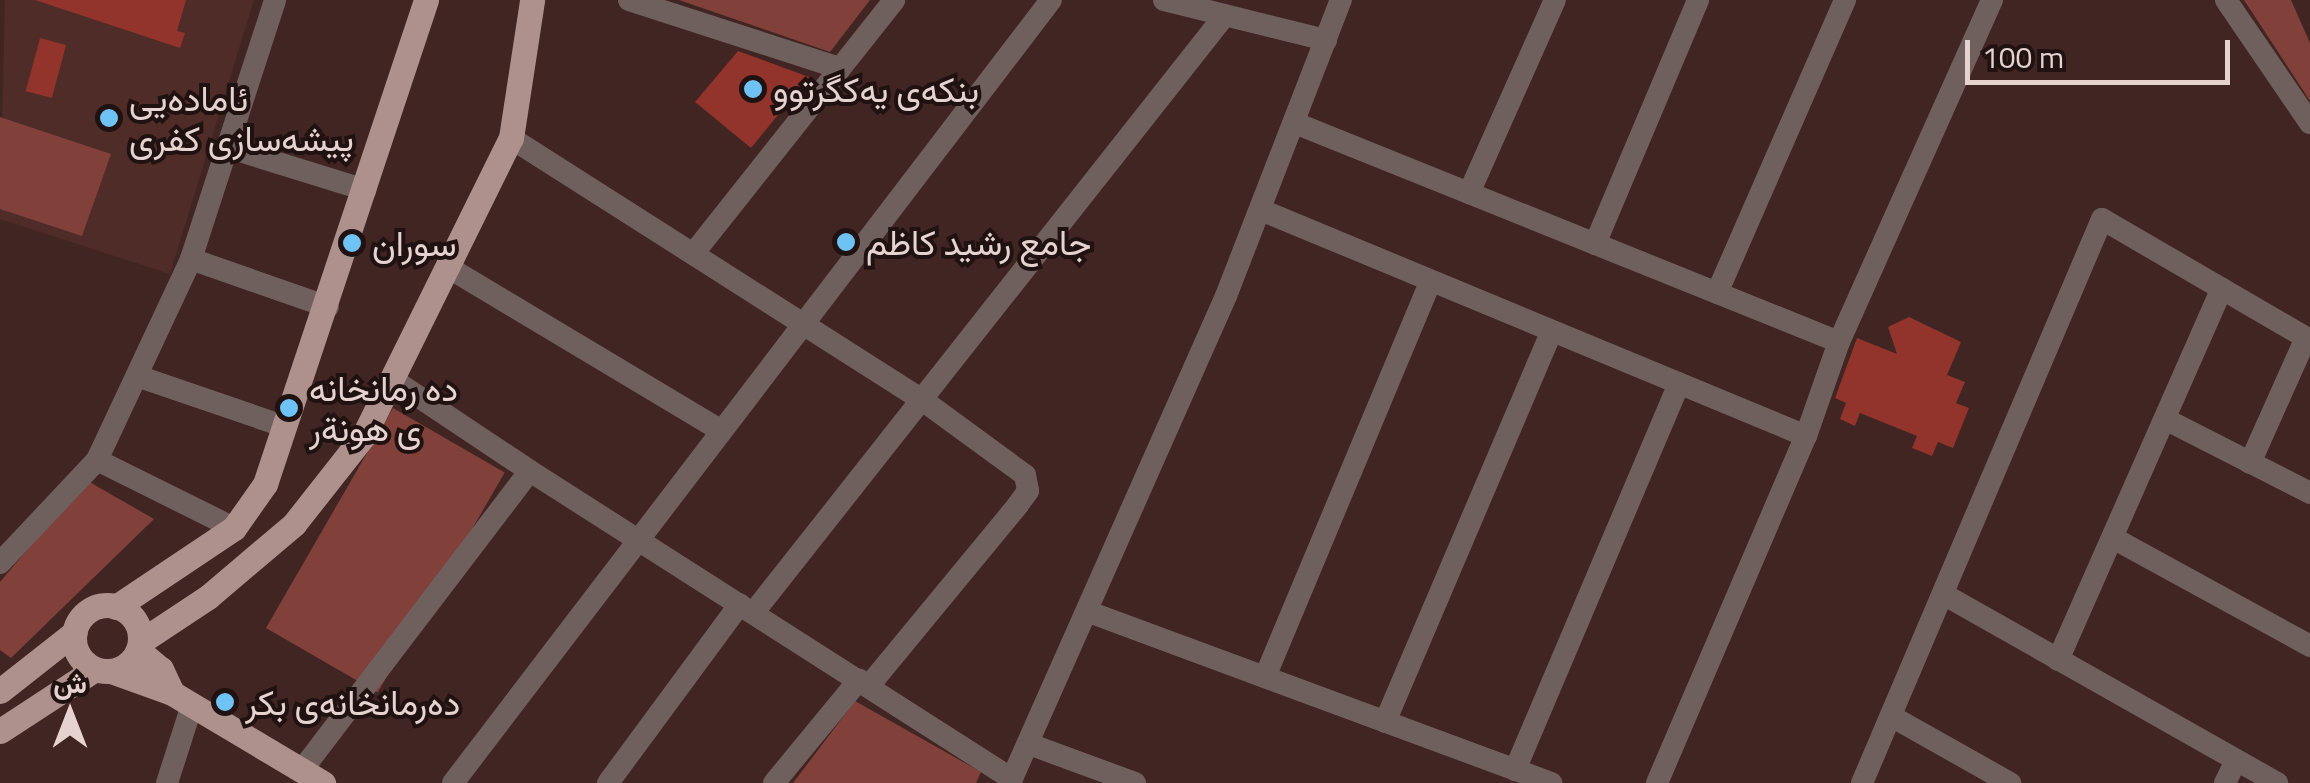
<!DOCTYPE html>
<meta charset="utf-8">
<style>
body{margin:0}
#map{position:relative;width:2310px;height:783px;overflow:hidden;background:#412522;font-family:"Titillium Web",Vazirmatn,sans-serif}
div>[style]{position:absolute}
.built>*{inset:0;background:#4f2c28}
.green>*{inset:0;background:#81403a;transform-origin:0 0}
.building>*{inset:0;background:#92332c;transform-origin:0 0}
.minor>*{height:22px;margin:-11px;padding:0 11px;transform-origin:11px;border-radius:11px;background:#6f605e}
.major>*{height:25px;margin:-12.5px;padding:0 12.5px;transform-origin:12.5px;border-radius:12.5px;background:#ae918d}
.major>.ring{margin:-12.5px;padding:0;box-sizing:content-box;background:none;border:25px solid #ae918d;border-radius:50%}
.dots>*{width:28px;height:28px;translate:-50% -50%;box-sizing:border-box;border:5px solid #1f1211;border-radius:50%}
span{translate:-50% -50%;white-space:nowrap;text-align:center;line-height:1.15;-webkit-text-stroke:8px #1f1211;paint-order:stroke}
.poi-label{font-size:35px;color:#e6d3d0}
.left{translate:0 -50%;text-align:left}
.north{position:absolute;left:20px;top:663px;width:100px;height:100px;-webkit-text-stroke:8px #1f1211;paint-order:stroke;rotate:0deg;font-size:28px;font-weight:700;line-height:40px;text-align:center;color:#e6d3d0}
.north::after{content:'';display:block;margin:auto;width:35px;height:45px;background:#e6d3d0;clip-path:polygon(50% 0,100% 100%,50% 72%,0 100%)}
.scale{position:absolute;left:1965px;top:40px;width:265px;height:45px;box-sizing:border-box;border:5px solid #e6d3d0;border-top:0;padding-left:12px;font-size:30px;line-height:35px;white-space:nowrap;color:#e6d3d0;-webkit-text-stroke:8px #1f1211;paint-order:stroke}
</style>
<div id="map">
<div class="built">
<i style="clip-path:polygon(5px 0,254px 0,170px 274px,0 219px)"></i>
</div>
<div class="green">
<i style="clip-path:polygon(679px 0,870px 0,830px 52px)"></i>
<i style="clip-path:polygon(2244px 0,2291px 0,2310px 43px,2310px 101px)"></i>
<i style="clip-path:polygon(0 117px,111px 154px,82px 236px,0 209px)"></i>
<i style="left:393px;top:408px;width:129px;height:254px;rotate:30deg"></i>
<i style="clip-path:polygon(86px 480px,154px 519px,11px 658px,0 650px,0 582px)"></i>
<i style="clip-path:polygon(855px 701px,981px 772px,976px 783px,793px 783px)"></i>
</div>
<div class="building">
<i style="clip-path:polygon(35px 0,186px 0,177px 31px,185px 33px,180px 48px)"></i>
<i style="left:40px;top:38px;width:27px;height:55px;rotate:15deg"></i>
<i style="clip-path:polygon(738px 51px,809px 77px,751px 148px,695px 102px)"></i>
<i style="clip-path:polygon(1909px 317px,1961px 342px,1947px 375px,1965px 382px,1956px 403px,1969px 408px,1953px 448px,1938px 442px,1932px 456px,1912px 448px,1917px 436px,1860px 413px,1855px 426px,1840px 419px,1846px 403px,1835px 398px,1857px 338px,1897px 354px,1888px 327px)"></i>
</div>
<div class="minor">
<i style="left:629px;top:0;width:222px;rotate:17.9deg"></i>
<i style="left:1164px;top:0;width:167px;rotate:13.9deg"></i>
<i style="left:2226px;top:0;width:149px;rotate:55.7deg"></i>
<i style="left:1295px;top:123px;width:586px;rotate:21.93deg"></i>
<i style="left:511px;top:138px;width:486px;rotate:32.5deg"></i>
<i style="left:921px;top:399px;width:129px;rotate:36.2deg"></i>
<i style="left:1025px;top:475px;width:16px;rotate:79deg"></i>
<i style="left:1028px;top:491px;width:17px;rotate:126deg"></i>
<i style="left:1018px;top:505px;width:234px;rotate:129.5deg"></i>
<i style="left:227px;top:147px;width:145px;rotate:17.3deg"></i>
<i style="left:1469px;top:193px;width:211px;rotate:-66deg"></i>
<i style="left:1261px;top:210px;width:590px;rotate:22.52deg"></i>
<i style="left:1595px;top:244px;width:265px;rotate:-67.1deg"></i>
<i style="left:693px;top:254px;width:324px;rotate:-51.6deg"></i>
<i style="left:191px;top:259px;width:145px;rotate:19.3deg"></i>
<i style="left:451px;top:269px;width:313px;rotate:30.9deg"></i>
<i style="left:1717px;top:293px;width:320px;rotate:-66.4deg"></i>
<i style="left:137px;top:376px;width:157px;rotate:18.9deg"></i>
<i style="left:2165px;top:419px;width:163px;rotate:27deg"></i>
<i style="left:97px;top:460px;width:153px;rotate:26.4deg"></i>
<i style="left:2250px;top:463px;width:137px;rotate:-65.9deg"></i>
<i style="left:530px;top:471px;width:572px;rotate:32.58deg"></i>
<i style="left:2113px;top:538px;width:225px;rotate:28.7deg"></i>
<i style="left:0;top:563px;width:141px;rotate:-46.7deg"></i>
<i style="left:97px;top:460px;width:222px;rotate:-64.9deg"></i>
<i style="left:191px;top:259px;width:272px;rotate:-72deg"></i>
<i style="left:1943px;top:594px;width:384px;rotate:29.5deg"></i>
<i style="left:754px;top:612px;width:760px;rotate:-51.73deg"></i>
<i style="left:1089px;top:612px;width:493px;rotate:20.3deg"></i>
<i style="left:2058px;top:660px;width:406px;rotate:-66.2deg"></i>
<i style="left:1265px;top:677px;width:429px;rotate:-67.3deg"></i>
<i style="left:1891px;top:716px;width:137px;rotate:29.4deg"></i>
<i style="left:1385px;top:722px;width:421px;rotate:-66.9deg"></i>
<i style="left:1029px;top:744px;width:113px;rotate:20.2deg"></i>
<i style="left:302px;top:770px;width:376px;rotate:-52.7deg"></i>
<i style="left:530px;top:471px;width:166px;rotate:-146.3deg"></i>
<i style="left:1515px;top:770px;width:420px;rotate:-67deg"></i>
<i style="left:167px;top:783px;width:82px;rotate:-72.2deg"></i>
<i style="left:453px;top:783px;width:985px;rotate:-52.63deg"></i>
<i style="left:608px;top:783px;width:222px;rotate:-53.6deg"></i>
<i style="left:774px;top:783px;width:134px;rotate:-50.5deg"></i>
<i style="left:1010px;top:783px;width:533px;rotate:-66.08deg"></i>
<i style="left:1226px;top:296px;width:318px;rotate:-68.8deg"></i>
<i style="left:1657px;top:783px;width:378px;rotate:-66.8deg"></i>
<i style="left:1806px;top:436px;width:100px;rotate:-70.7deg"></i>
<i style="left:1839px;top:342px;width:375px;rotate:-65.9deg"></i>
<i style="left:1862px;top:783px;width:613px;rotate:-66.95deg"></i>
<i style="left:2102px;top:219px;width:241px;rotate:30.2deg"></i>
<i style="left:2225px;top:783px;width:25px;rotate:-64deg"></i>
</div>
<div class="major">
<i class="ring" style="left:74px;top:605px;width:41px;height:41px"></i>
<i style="left:116px;top:607px;width:142px;rotate:-33.8deg"></i>
<i style="left:234px;top:528px;width:54px;rotate:-54.8deg"></i>
<i style="left:265px;top:484px;width:510px;rotate:-71.6deg"></i>
<i style="left:140px;top:642px;width:82px;rotate:-33.5deg"></i>
<i style="left:208px;top:597px;width:113px;rotate:-40.3deg"></i>
<i style="left:294px;top:524px;width:113px;rotate:-51.8deg"></i>
<i style="left:364px;top:435px;width:331px;rotate:-63.7deg"></i>
<i style="left:511px;top:138px;width:140px;rotate:-81.3deg"></i>
<i style="left:138px;top:650px;width:30px;rotate:40deg"></i>
<i style="left:161px;top:669px;width:26px;rotate:65deg"></i>
<i style="left:111px;top:671px;width:65px;rotate:19.8deg"></i>
<i style="left:172px;top:693px;width:176px;rotate:30.8deg"></i>
<i style="left:0;top:691px;width:95px;rotate:-38.2deg"></i>
<i style="left:0;top:731px;width:113px;rotate:-33.1deg"></i>
</div>
<div class="dots">
<i style="left:753px;top:89px;background:#6fc2f4"></i>
<i style="left:109px;top:118px;background:#6fc2f4"></i>
<i style="left:846px;top:242px;background:#6fc2f4"></i>
<i style="left:352px;top:243px;background:#6fc2f4"></i>
<i style="left:289px;top:408px;background:#6fc2f4"></i>
<i style="left:225px;top:702px;background:#6fc2f4"></i>
</div>
<div class="poi-label">
<span class="left" style="left:773px;top:89px">بنکەی یەکگرتوو</span>
<span class="left" style="left:129px;top:118px">ئامادەیی<br>پیشەسازی کفری</span>
<span class="left" style="left:866px;top:242px">جامع رشيد كاظم</span>
<span class="left" style="left:372px;top:243px">سوران</span>
<span class="left" style="left:309px;top:408px">ده رمانخانه<br>ى هونةر</span>
<span class="left" style="left:245px;top:702px">دەرمانخانەی بکر</span>
</div>
<div class="north">ش</div>
<div class="scale">100 m</div>
</div>
